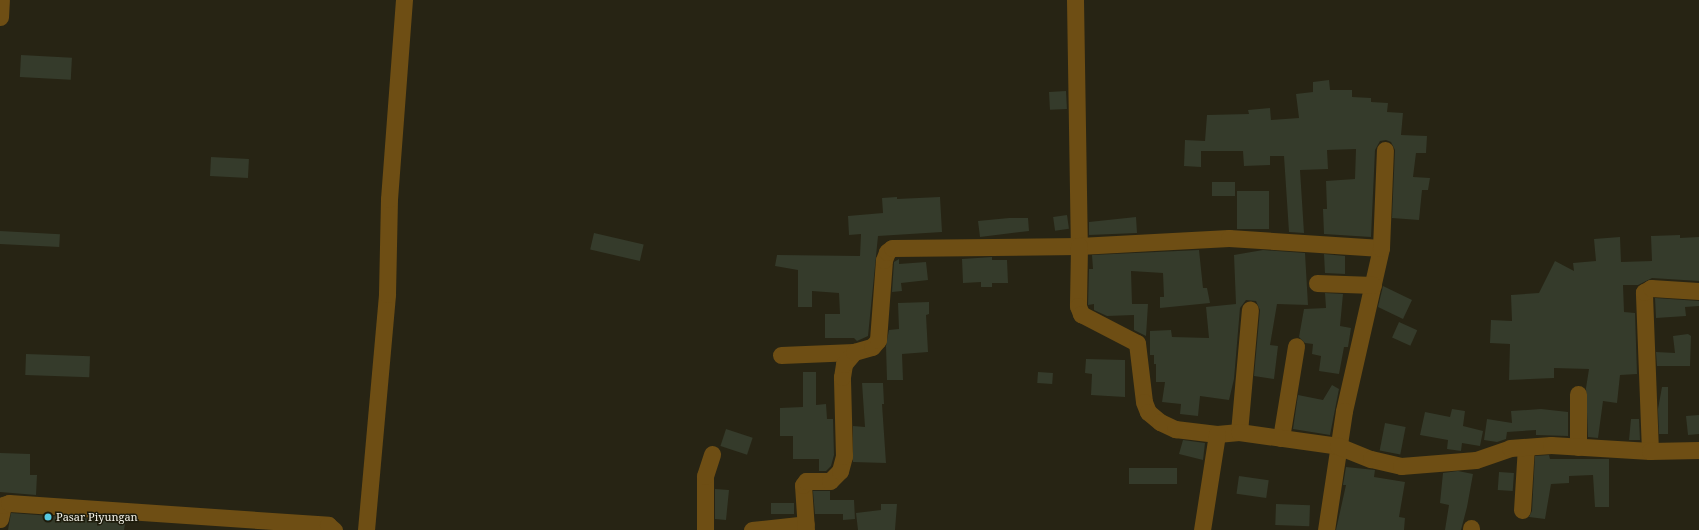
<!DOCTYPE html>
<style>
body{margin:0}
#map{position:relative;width:1699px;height:530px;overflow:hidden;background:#272414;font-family:"Noto Serif",serif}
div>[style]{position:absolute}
.building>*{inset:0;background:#353b2b;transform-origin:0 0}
.minor>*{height:17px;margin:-8.5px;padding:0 8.5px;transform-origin:8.5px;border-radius:8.5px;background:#6e4e14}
.dots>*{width:11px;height:11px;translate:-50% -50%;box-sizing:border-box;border:2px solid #1d1b0b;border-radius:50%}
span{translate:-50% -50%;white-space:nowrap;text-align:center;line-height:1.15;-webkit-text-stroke:3px #1d1b0b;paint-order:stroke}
.poi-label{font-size:11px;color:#f4f2e8}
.left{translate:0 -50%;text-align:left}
</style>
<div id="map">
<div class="building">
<i style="left:21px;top:55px;width:51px;height:22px;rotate:3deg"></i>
<i style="clip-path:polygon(1329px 80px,1330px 90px,1352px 90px,1352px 97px,1371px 98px,1371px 102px,1388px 103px,1387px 112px,1403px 113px,1401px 135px,1427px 136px,1426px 153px,1416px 153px,1413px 177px,1430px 178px,1428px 190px,1422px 190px,1419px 220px,1392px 218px,1395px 150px,1391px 142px,1386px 140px,1380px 141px,1375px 150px,1371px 237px,1324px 234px,1323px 209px,1327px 209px,1326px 181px,1355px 179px,1356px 149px,1327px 150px,1328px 169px,1300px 170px,1304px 233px,1289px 232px,1284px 156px,1270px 156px,1270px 165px,1244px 166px,1243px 151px,1201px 151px,1201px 167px,1184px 166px,1185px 140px,1205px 141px,1207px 115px,1249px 114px,1248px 110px,1270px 108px,1271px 120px,1299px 118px,1296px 94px,1313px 92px,1313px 82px)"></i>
<i style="left:1066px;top:91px;width:18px;height:17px;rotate:87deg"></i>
<i style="left:211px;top:157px;width:38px;height:19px;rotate:3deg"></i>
<i style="left:1212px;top:182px;width:23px;height:14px"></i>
<i style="left:1269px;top:191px;width:38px;height:32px;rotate:90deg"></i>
<i style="clip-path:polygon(897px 197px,897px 199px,940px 197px,942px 232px,878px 236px,868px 336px,857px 341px,854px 338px,825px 338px,825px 314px,840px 314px,839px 293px,812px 291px,812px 307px,798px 307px,798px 270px,775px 266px,777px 255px,860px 256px,861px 234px,849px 235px,848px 216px,883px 213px,882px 198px)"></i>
<i style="left:1067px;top:215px;width:14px;height:14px;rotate:82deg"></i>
<i style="clip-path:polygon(1136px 217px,1137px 233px,1089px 235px,1089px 222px)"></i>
<i style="clip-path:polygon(1009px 218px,1028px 218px,1029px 231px,980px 237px,978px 221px)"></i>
<i style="left:0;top:231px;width:60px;height:13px;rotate:3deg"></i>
<i style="left:594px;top:233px;width:51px;height:17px;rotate:13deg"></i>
<i style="clip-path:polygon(1680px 235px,1680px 238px,1699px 237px,1699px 281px,1652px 278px,1638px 285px,1623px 285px,1624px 312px,1635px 313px,1637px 374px,1620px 375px,1617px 403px,1603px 401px,1598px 438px,1588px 437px,1586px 388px,1589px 369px,1554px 368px,1554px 378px,1509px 380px,1510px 344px,1490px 343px,1491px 320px,1512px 321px,1511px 295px,1539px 293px,1555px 261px,1574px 271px,1573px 263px,1596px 261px,1594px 239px,1620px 237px,1621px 262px,1652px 261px,1651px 236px)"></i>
<i style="clip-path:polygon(1199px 250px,1203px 288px,1207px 288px,1210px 303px,1160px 308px,1160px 297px,1164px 297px,1163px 273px,1131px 271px,1132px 304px,1148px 304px,1146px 336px,1134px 330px,1134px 315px,1107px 316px,1094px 310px,1094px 304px,1088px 305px,1089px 269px,1093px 269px,1092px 255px)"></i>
<i style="clip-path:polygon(1263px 250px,1305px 253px,1308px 305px,1277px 304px,1270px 345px,1278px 346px,1274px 379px,1254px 376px,1260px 310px,1256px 301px,1246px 300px,1240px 308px,1234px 379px,1229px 400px,1200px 396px,1198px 416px,1180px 414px,1181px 404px,1162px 402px,1165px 382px,1156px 382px,1156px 364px,1154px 364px,1154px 355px,1150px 355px,1150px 331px,1171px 330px,1172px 337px,1209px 338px,1206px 307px,1236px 304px,1234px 255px)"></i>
<i style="clip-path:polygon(1324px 254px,1345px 256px,1345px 274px,1325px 273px)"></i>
<i style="clip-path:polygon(992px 257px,992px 260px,1007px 260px,1008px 283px,992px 283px,992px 287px,981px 287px,981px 282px,963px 283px,962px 259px)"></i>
<i style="clip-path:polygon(899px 259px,899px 264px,926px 262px,928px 280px,901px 283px,902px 291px,892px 292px,894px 262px)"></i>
<i style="clip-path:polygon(1383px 286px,1412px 300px,1403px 319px,1378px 307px)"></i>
<i style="clip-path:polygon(1325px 293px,1343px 294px,1340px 326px,1351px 328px,1348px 347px,1344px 347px,1339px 374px,1319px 371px,1321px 356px,1312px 354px,1313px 344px,1305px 343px,1299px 337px,1304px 309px,1326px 308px)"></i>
<i style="clip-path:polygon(1655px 298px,1699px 301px,1699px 306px,1685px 307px,1686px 316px,1656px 318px)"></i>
<i style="clip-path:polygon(929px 302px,929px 314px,926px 315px,928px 352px,902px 354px,903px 380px,887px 380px,886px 346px,889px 330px,899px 329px,898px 303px)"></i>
<i style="left:1399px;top:322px;width:20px;height:17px;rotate:24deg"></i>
<i style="clip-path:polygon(1688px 334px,1691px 336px,1690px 366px,1657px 366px,1656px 352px,1675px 353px,1673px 336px)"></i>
<i style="left:26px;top:354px;width:64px;height:21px;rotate:2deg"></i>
<i style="clip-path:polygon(1086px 359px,1125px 360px,1125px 397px,1091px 395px,1092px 374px,1085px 373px)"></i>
<i style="clip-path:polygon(803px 372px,816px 372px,816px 405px,826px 404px,827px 419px,833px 419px,834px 455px,831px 466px,826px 471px,819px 471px,819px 459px,793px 459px,793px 436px,780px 436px,780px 408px,803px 407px)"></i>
<i style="left:1038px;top:372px;width:15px;height:11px;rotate:4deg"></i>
<i style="clip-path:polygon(862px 383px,883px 383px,884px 404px,882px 404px,886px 463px,853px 462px,853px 426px,865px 427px)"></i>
<i style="clip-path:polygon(1332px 385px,1339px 389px,1330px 435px,1293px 429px,1298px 395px,1323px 400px)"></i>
<i style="clip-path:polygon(1662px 387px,1668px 387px,1668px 434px,1659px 434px,1658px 409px)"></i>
<i style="clip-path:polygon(1452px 409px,1465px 411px,1463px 426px,1483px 431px,1480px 446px,1462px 443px,1461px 451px,1447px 449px,1448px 440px,1420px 435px,1425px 412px,1450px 417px)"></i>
<i style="clip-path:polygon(1541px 409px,1568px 412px,1568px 436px,1536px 435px,1536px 430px,1507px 432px,1506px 439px,1497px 442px,1484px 440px,1487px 419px,1512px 423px,1511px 411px)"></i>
<i style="clip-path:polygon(1699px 415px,1699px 434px,1688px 435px,1686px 416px)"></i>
<i style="clip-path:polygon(1631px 419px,1639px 419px,1640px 440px,1629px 440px)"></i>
<i style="left:1385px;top:423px;width:21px;height:28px;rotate:11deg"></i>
<i style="left:726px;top:429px;width:28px;height:18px;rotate:18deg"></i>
<i style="clip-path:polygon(1183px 440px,1205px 443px,1203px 460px,1179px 454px)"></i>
<i style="clip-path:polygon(0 453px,30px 454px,30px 475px,37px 475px,36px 495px,0 492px)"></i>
<i style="clip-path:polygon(1549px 455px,1550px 459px,1609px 459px,1609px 507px,1595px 507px,1593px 475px,1569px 476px,1569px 483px,1551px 484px,1545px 519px,1529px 517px,1532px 511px,1535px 456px)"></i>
<i style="clip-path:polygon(1346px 467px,1375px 470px,1374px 477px,1405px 482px,1399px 517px,1405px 518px,1404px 530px,1336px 530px,1346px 485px,1343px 485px)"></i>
<i style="left:1129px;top:468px;width:48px;height:16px"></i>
<i style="clip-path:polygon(1458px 471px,1473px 474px,1467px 507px,1461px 530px,1445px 530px,1449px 505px,1440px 503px,1443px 473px)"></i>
<i style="left:1499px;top:472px;width:15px;height:18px;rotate:4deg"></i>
<i style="left:1239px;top:476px;width:30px;height:18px;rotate:8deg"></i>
<i style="clip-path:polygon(715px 489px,729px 490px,726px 520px,715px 519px)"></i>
<i style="clip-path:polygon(813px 491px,830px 491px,830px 500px,854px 500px,855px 519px,843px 520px,843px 514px,815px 514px)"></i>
<i style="left:771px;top:503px;width:23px;height:11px"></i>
<i style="clip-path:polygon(881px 504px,897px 504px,895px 530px,858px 530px,856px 513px,881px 510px)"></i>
<i style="left:1276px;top:504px;width:34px;height:21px;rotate:2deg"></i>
<i style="clip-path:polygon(11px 513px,93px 519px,125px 524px,124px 530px,8px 530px)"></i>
</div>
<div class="minor">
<i style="left:1075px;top:0;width:246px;rotate:89.1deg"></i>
<i style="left:1079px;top:246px;width:150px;rotate:-3.1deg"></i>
<i style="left:1229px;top:238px;width:152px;rotate:3.8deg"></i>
<i style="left:1381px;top:248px;width:167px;rotate:102.8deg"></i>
<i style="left:1344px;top:411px;width:120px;rotate:98.6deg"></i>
<i style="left:0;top:17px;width:17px;rotate:-87deg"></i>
<i style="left:1381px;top:248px;width:98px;rotate:-87.7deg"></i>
<i style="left:1317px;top:283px;width:56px;rotate:2deg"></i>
<i style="left:781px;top:355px;width:73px;rotate:-2.4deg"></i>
<i style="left:1239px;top:432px;width:123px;rotate:-84.9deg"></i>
<i style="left:1281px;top:438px;width:93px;rotate:-80.7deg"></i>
<i style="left:1578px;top:447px;width:53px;rotate:-90deg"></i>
<i style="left:1650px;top:451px;width:159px;rotate:-92.2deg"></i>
<i style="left:1644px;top:292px;width:8px;rotate:-30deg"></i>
<i style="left:1651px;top:288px;width:48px;rotate:3.6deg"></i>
<i style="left:1522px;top:510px;width:63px;rotate:-86.4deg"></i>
<i style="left:0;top:519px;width:14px;rotate:-78deg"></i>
<i style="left:3px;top:505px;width:6px;rotate:-18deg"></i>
<i style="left:9px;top:503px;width:320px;rotate:3.9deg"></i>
<i style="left:328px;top:525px;width:8px;rotate:40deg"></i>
<i style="left:366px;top:530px;width:237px;rotate:-84.9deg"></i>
<i style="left:387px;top:294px;width:95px;rotate:-88.8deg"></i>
<i style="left:389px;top:199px;width:200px;rotate:-85.7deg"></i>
<i style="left:705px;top:530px;width:54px;rotate:-90deg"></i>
<i style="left:705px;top:476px;width:23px;rotate:-72deg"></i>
<i style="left:752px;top:530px;width:54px;rotate:-6.3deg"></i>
<i style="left:806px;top:530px;width:45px;rotate:-93.8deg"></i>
<i style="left:803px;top:485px;width:5px;rotate:-53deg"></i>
<i style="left:806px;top:481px;width:24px"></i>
<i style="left:830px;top:481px;width:14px;rotate:-45deg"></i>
<i style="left:840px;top:471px;width:16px;rotate:-75deg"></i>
<i style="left:844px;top:456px;width:79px;rotate:-91.5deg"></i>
<i style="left:842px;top:377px;width:13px;rotate:-81deg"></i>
<i style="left:844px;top:364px;width:16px;rotate:-50deg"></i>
<i style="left:854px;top:352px;width:19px;rotate:-16deg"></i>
<i style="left:872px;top:347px;width:9px;rotate:-49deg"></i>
<i style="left:878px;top:340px;width:80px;rotate:-85.7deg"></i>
<i style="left:884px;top:260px;width:9px;rotate:-69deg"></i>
<i style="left:887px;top:252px;width:6px;rotate:-39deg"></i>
<i style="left:892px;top:248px;width:187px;rotate:-0.6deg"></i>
<i style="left:1079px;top:246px;width:60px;rotate:91deg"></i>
<i style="left:1078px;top:306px;width:9px;rotate:69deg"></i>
<i style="left:1081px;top:314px;width:63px;rotate:27.4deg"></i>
<i style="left:1137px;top:343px;width:59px;rotate:83.2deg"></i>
<i style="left:1144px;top:402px;width:11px;rotate:68deg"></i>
<i style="left:1148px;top:412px;width:16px;rotate:40deg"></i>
<i style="left:1160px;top:422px;width:17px;rotate:25deg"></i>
<i style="left:1175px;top:429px;width:42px;rotate:6.8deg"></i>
<i style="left:1217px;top:434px;width:22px;rotate:-5deg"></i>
<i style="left:1239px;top:432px;width:100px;rotate:8deg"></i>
<i style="left:1338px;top:446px;width:35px;rotate:22deg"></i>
<i style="left:1371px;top:459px;width:31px;rotate:13deg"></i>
<i style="left:1401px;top:466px;width:75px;rotate:-4.6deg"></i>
<i style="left:1476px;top:460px;width:36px;rotate:-19deg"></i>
<i style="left:1510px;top:448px;width:41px;rotate:-4.2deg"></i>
<i style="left:1551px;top:445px;width:99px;rotate:3.5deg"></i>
<i style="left:1650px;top:451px;width:49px;rotate:-1.2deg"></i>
<i style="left:1202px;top:530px;width:97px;rotate:-81.1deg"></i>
<i style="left:1471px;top:530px;width:2px;rotate:-90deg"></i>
</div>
<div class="dots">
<i style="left:48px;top:517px;background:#57c9e2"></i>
</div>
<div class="poi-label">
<span class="left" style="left:56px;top:517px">Pasar Piyungan</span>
</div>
</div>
